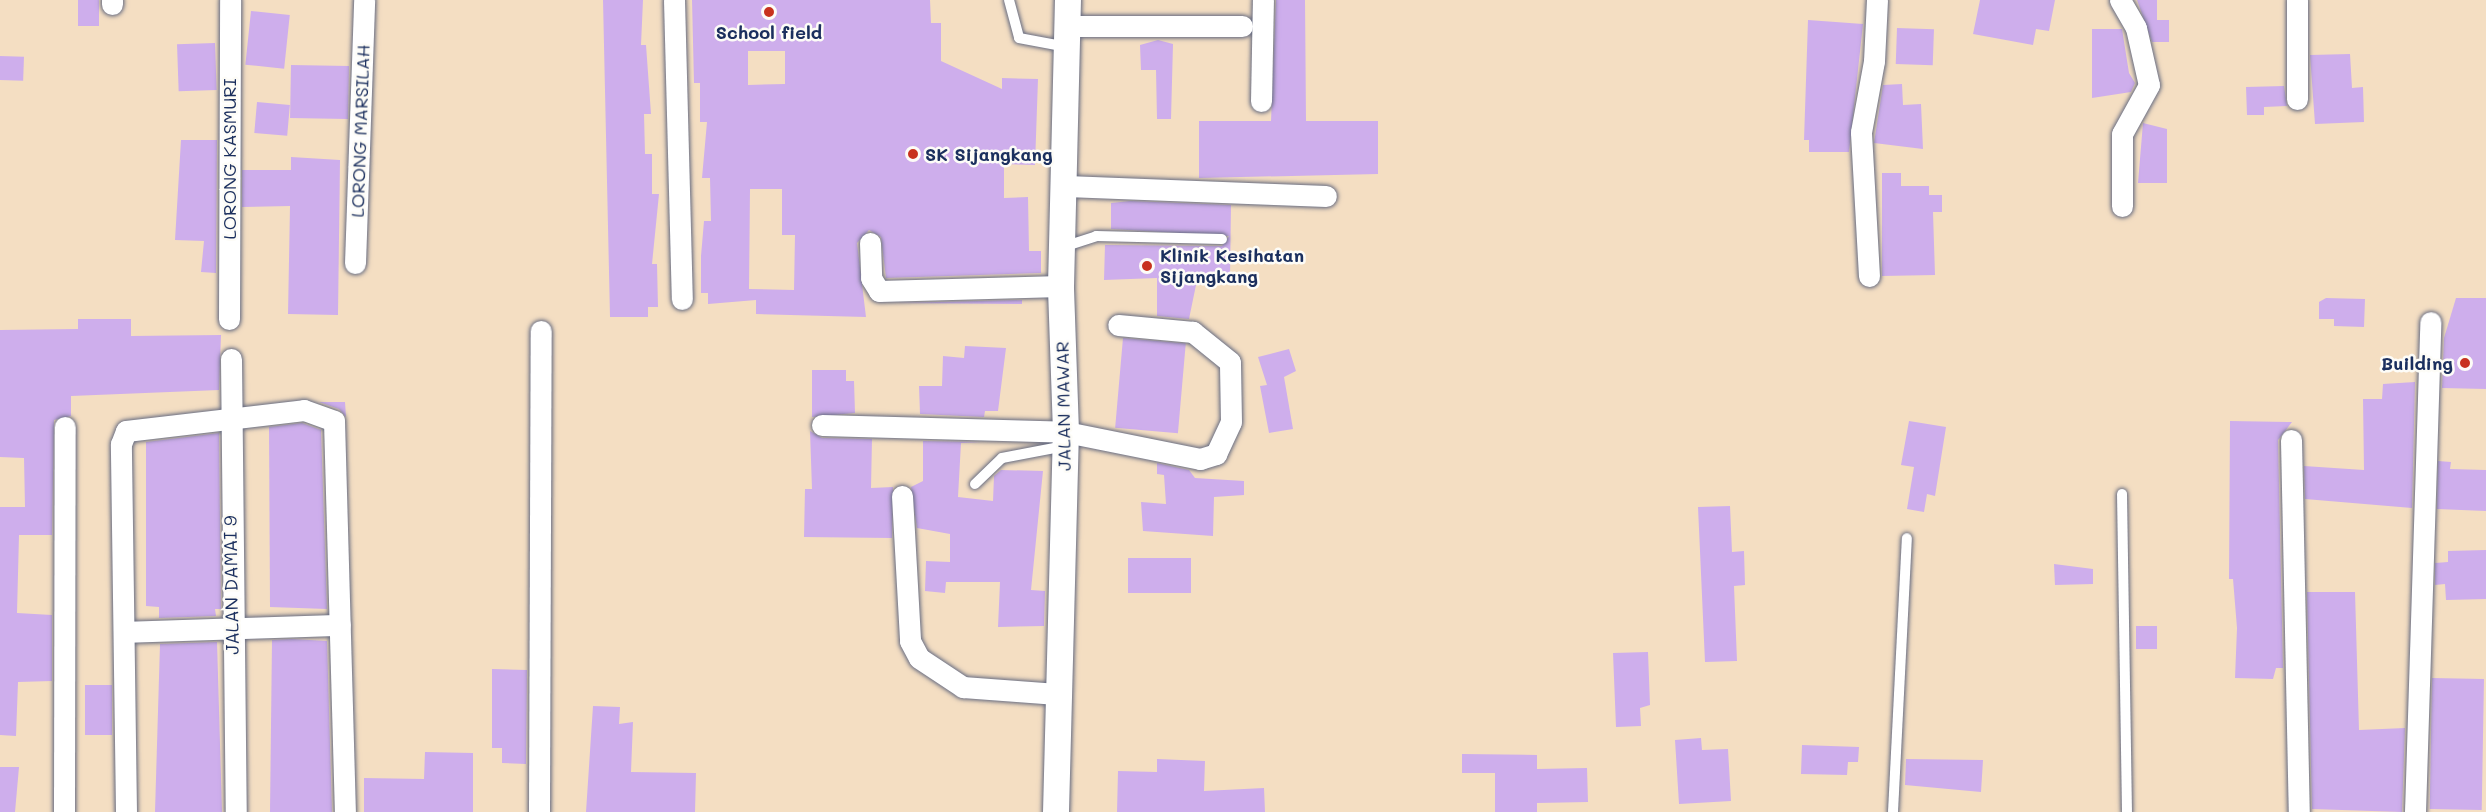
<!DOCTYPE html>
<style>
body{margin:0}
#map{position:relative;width:2486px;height:812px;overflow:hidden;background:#f4dec2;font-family:Mali,sans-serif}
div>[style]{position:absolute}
.building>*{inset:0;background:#ceaeec;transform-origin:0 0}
.roads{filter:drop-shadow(0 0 2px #676c81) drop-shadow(0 0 2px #676c81)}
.service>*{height:10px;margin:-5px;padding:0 5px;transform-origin:5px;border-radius:5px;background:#fff}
.minor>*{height:21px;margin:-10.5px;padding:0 10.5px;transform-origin:10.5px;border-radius:10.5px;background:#fff}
.tertiary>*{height:26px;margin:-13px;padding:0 13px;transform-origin:13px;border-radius:13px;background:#fff}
.dots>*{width:16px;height:16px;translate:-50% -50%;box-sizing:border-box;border:3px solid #fdfcf7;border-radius:50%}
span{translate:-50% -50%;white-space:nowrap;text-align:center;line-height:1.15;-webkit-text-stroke:5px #fdfcf7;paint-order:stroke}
.poi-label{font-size:18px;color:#1b2f5e;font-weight:700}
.left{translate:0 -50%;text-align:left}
.right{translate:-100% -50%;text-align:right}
.street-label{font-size:18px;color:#1b2f5e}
</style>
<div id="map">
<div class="building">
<i style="left:78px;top:0;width:21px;height:26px"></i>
<i style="clip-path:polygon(603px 0,643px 0,641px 45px,646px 45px,651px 114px,644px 114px,645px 154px,652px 154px,652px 194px,659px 194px,652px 264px,657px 264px,658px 307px,648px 307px,648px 317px,610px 317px)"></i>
<i style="clip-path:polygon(evenodd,692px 0,930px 0,931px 23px,941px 23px,941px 61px,1002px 89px,1002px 78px,1038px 79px,1035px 165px,1004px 164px,1004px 198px,1028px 197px,1029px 251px,1041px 251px,1041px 273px,886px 278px,881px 237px,869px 230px,857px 243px,866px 317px,756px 314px,756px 300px,708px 304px,708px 293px,701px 293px,701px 256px,704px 221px,711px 221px,710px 178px,702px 178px,707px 122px,700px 122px,700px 83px,694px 83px,692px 0,748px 51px,785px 51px,785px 84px,748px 85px,748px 51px,692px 0,750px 189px,782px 189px,782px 235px,795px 235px,794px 290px,749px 289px,750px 189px)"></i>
<i style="clip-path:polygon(1276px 0,1305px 0,1306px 121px,1378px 121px,1378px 174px,1199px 178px,1199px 121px,1271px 121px)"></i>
<i style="clip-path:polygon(1980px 0,2055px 0,2049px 31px,2036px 29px,2033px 45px,1973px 34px)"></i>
<i style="clip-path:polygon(2137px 0,2157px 0,2157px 20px,2169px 20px,2169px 42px,2152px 42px)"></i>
<i style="left:251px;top:11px;width:39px;height:54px;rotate:6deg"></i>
<i style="clip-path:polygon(1808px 20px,1863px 24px,1849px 152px,1809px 152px,1809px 140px,1804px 140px)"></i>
<i style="left:1897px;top:28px;width:37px;height:36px;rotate:2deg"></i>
<i style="clip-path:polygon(2092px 29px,2122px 29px,2129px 73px,2135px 83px,2131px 92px,2092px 98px)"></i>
<i style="clip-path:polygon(1158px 40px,1173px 44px,1171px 119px,1157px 119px,1156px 70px,1141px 70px,1140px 45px)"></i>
<i style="left:215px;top:43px;width:47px;height:38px;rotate:88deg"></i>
<i style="clip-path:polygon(2350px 54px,2352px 88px,2363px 87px,2364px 122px,2315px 124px,2310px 55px)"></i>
<i style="left:0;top:56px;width:24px;height:24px;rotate:2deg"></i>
<i style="left:291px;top:65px;width:58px;height:53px;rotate:1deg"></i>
<i style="clip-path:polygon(1902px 84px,1903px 105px,1921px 104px,1923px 149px,1874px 143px,1883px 85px)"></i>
<i style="clip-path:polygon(2284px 86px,2287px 106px,2264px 107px,2264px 115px,2247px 115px,2246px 87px)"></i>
<i style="left:257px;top:102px;width:33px;height:31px;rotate:5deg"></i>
<i style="clip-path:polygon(2143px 123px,2167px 129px,2167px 183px,2138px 183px)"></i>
<i style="clip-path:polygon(181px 140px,217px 140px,216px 273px,201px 272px,204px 241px,175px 240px)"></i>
<i style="clip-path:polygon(291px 157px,340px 160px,338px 315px,288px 314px,290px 206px,242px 207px,242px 170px,291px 170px)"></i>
<i style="clip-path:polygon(1882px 173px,1901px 173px,1901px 186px,1929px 186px,1929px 195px,1942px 195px,1942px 212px,1933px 212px,1935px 275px,1882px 276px)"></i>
<i style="clip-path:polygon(1130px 201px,1231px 205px,1230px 278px,1222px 278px,1222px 285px,1196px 285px,1189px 319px,1157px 316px,1157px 278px,1104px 280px,1105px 245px,1222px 246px,1229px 236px,1111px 229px,1111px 203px)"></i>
<i style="clip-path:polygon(2326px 298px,2365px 299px,2364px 327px,2334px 326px,2334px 319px,2319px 319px,2319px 302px)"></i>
<i style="clip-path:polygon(2456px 298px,2486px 298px,2486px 389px,2442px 388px,2444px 338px)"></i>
<i style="clip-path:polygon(1022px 300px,1022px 304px,896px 303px)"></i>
<i style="clip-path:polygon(78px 319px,131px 319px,131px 336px,221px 335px,219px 390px,71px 396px,71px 416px,54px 420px,52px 535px,19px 535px,17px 613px,52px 615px,52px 681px,18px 682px,16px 736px,0 735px,0 507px,25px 507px,24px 458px,0 457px,0 330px,78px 329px)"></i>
<i style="left:1123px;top:338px;width:63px;height:90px;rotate:5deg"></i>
<i style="clip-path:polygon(965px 346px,1006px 348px,998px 411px,985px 411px,984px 417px,920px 414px,919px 386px,942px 386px,943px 356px,964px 358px)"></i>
<i style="clip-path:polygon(1289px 349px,1296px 371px,1284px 377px,1293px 429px,1269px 433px,1260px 386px,1267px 385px,1258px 357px)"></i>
<i style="clip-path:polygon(812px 370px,846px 370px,846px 381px,854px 381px,855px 413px,812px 417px)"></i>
<i style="clip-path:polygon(2415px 382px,2412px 508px,2305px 499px,2304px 466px,2364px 470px,2363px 399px,2382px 399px,2383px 384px)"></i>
<i style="clip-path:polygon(319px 402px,345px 402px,346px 417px,339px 409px)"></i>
<i style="clip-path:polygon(1909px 421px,1946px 427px,1935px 496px,1927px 494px,1924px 512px,1907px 509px,1914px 467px,1901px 465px)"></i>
<i style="clip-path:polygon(2230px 421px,2292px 422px,2278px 440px,2283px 668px,2276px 668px,2273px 679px,2235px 678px,2237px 628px,2233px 579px,2229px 579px)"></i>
<i style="clip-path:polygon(302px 423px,321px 430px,327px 609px,270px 607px,269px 427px)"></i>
<i style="clip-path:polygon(810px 431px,822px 438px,872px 439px,871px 488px,893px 487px,892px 538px,804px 537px,805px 489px,812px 489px)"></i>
<i style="clip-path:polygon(219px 433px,221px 609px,215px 609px,216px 616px,159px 618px,159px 607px,146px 606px,146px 442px)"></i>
<i style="clip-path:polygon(923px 441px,982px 442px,961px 443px,958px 497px,993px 501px,994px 476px,1001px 470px,1043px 471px,1031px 590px,1045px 591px,1044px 626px,998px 627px,1000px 582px,946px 582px,945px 593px,925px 591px,926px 561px,950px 562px,950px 534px,917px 528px,911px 487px,923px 481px)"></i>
<i style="clip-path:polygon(2438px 461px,2451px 462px,2450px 469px,2486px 470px,2486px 511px,2437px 509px)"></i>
<i style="clip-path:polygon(1157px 463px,1189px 470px,1195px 478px,1244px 481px,1244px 495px,1214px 497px,1213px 536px,1143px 531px,1141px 502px,1166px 504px,1164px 475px,1157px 474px)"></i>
<i style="clip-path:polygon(1730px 506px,1732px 552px,1744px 551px,1745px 585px,1734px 586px,1737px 661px,1705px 662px,1698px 507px)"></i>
<i style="clip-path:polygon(2486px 550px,2486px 599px,2446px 600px,2445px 584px,2435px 585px,2435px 563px,2448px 562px,2448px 551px)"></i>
<i style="left:1191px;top:558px;width:35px;height:63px;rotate:90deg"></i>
<i style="clip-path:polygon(2054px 564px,2093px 569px,2093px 584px,2055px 585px)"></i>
<i style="clip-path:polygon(2307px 592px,2355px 592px,2359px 730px,2405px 728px,2402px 812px,2312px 809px)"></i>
<i style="left:2136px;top:626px;width:21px;height:23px"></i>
<i style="clip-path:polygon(292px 639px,327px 641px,332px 812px,270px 812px,272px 640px)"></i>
<i style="clip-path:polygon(217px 642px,222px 812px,155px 812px,160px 644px)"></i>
<i style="clip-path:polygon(1648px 652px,1650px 705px,1640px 708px,1641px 726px,1616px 727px,1613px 653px)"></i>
<i style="clip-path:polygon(492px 669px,527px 670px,526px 764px,502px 763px,502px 748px,492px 748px)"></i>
<i style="left:2432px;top:678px;width:52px;height:131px;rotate:1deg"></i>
<i style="left:85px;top:685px;width:27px;height:50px"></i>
<i style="clip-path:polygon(593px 706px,620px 707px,619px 724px,633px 722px,631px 772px,696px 773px,695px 812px,586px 812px)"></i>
<i style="clip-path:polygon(1701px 738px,1702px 750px,1728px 749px,1731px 801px,1679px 804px,1675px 740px)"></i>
<i style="clip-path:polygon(1802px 745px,1859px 747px,1858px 762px,1848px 762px,1847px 775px,1801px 774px)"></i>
<i style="clip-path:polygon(425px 752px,473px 753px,473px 812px,364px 812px,364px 778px,424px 779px)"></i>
<i style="clip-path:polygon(1462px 754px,1537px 755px,1537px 769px,1587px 768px,1588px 802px,1537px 803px,1537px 812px,1495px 812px,1495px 773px,1462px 773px)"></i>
<i style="clip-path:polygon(1157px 759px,1205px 761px,1204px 791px,1264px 788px,1265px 812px,1117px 812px,1118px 771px,1157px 772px)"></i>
<i style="clip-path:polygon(1906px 759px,1983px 760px,1981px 792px,1905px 785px)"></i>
<i style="clip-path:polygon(0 767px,19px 767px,15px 812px,0 812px)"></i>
</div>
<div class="roads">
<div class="service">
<i style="left:1009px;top:0;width:39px;rotate:75deg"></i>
<i style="left:1019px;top:38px;width:49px;rotate:10.6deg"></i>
<i style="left:1063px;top:247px;width:35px;rotate:-18deg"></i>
<i style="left:1096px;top:236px;width:126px;rotate:1.4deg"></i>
<i style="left:975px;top:484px;width:37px;rotate:-44deg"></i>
<i style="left:1002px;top:458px;width:64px;rotate:-10.8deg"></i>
<i style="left:2122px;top:494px;width:318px;rotate:89.1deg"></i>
<i style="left:1893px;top:812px;width:274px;rotate:-87.1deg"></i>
</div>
<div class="minor">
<i style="left:674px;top:0;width:299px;rotate:88.5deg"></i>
<i style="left:2120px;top:0;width:32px;rotate:60deg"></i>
<i style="left:2136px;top:28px;width:58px;rotate:77.2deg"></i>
<i style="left:2149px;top:85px;width:56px;rotate:118.9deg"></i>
<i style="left:2122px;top:134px;width:72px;rotate:90deg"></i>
<i style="left:112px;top:4px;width:4px;rotate:-90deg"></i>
<i style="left:1069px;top:26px;width:173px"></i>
<i style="left:2297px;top:99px;width:99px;rotate:-90deg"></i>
<i style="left:1261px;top:101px;width:101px;rotate:-88.9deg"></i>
<i style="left:1066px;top:186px;width:260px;rotate:2.2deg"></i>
<i style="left:870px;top:243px;width:35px;rotate:88deg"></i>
<i style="left:871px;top:278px;width:15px;rotate:58deg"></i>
<i style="left:879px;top:291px;width:182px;rotate:-1.6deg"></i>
<i style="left:355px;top:263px;width:263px;rotate:-88deg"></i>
<i style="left:1869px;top:276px;width:144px;rotate:-93.2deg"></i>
<i style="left:1861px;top:132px;width:72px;rotate:-79.6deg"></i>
<i style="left:1874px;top:61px;width:61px;rotate:-87.2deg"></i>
<i style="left:229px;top:319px;width:319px;rotate:-89.8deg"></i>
<i style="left:231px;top:359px;width:453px;rotate:89.4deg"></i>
<i style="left:822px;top:425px;width:244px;rotate:1.6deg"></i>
<i style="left:1066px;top:432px;width:137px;rotate:11.4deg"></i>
<i style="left:1200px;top:459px;width:17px;rotate:-17deg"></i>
<i style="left:1216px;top:454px;width:35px;rotate:-65deg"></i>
<i style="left:1231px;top:422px;width:60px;rotate:-91deg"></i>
<i style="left:1230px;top:362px;width:48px;rotate:-141deg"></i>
<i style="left:1193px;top:332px;width:75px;rotate:-174.7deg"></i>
<i style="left:2291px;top:440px;width:372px;rotate:88.8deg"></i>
<i style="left:902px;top:496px;width:145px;rotate:86.8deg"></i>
<i style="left:910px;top:641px;width:19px;rotate:62deg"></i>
<i style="left:919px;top:658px;width:53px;rotate:33.4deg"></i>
<i style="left:963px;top:687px;width:94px;rotate:4.3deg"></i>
<i style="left:124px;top:632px;width:216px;rotate:-1.9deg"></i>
<i style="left:64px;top:812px;width:385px;rotate:-89.9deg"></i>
<i style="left:126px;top:812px;width:368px;rotate:-90.8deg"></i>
<i style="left:121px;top:444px;width:14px;rotate:-69deg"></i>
<i style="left:126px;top:431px;width:179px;rotate:-6.7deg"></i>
<i style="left:304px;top:410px;width:32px;rotate:20deg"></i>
<i style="left:334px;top:421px;width:391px;rotate:88.4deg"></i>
<i style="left:539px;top:812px;width:481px;rotate:-89.8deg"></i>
<i style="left:2415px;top:812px;width:490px;rotate:-88.2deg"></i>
</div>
<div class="tertiary">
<i style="left:1056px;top:812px;width:380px;rotate:-88.5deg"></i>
<i style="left:1066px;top:432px;width:146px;rotate:-92deg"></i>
<i style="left:1061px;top:286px;width:286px;rotate:-88.6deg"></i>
</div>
</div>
<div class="dots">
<i style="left:769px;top:12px;background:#c8321e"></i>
<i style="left:913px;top:154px;background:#c8321e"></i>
<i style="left:1147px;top:266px;background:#c8321e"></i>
<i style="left:2465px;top:363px;background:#c8321e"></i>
</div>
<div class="poi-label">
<span style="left:769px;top:32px">School field</span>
<span class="left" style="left:925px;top:154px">SK Sijangkang</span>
<span class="left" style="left:1160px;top:266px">Klinik Kesihatan<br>Sijangkang</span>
<span class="right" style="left:2453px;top:363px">Building</span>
</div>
<div class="street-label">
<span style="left:360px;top:131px;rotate:-88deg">LORONG MARSILAH</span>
<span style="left:229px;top:159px;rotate:-90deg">LORONG KASMURI</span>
<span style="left:1063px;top:406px;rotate:-91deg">JALAN MAWAR</span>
<span style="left:231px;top:585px;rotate:-91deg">JALAN DAMAI 9</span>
</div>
</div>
